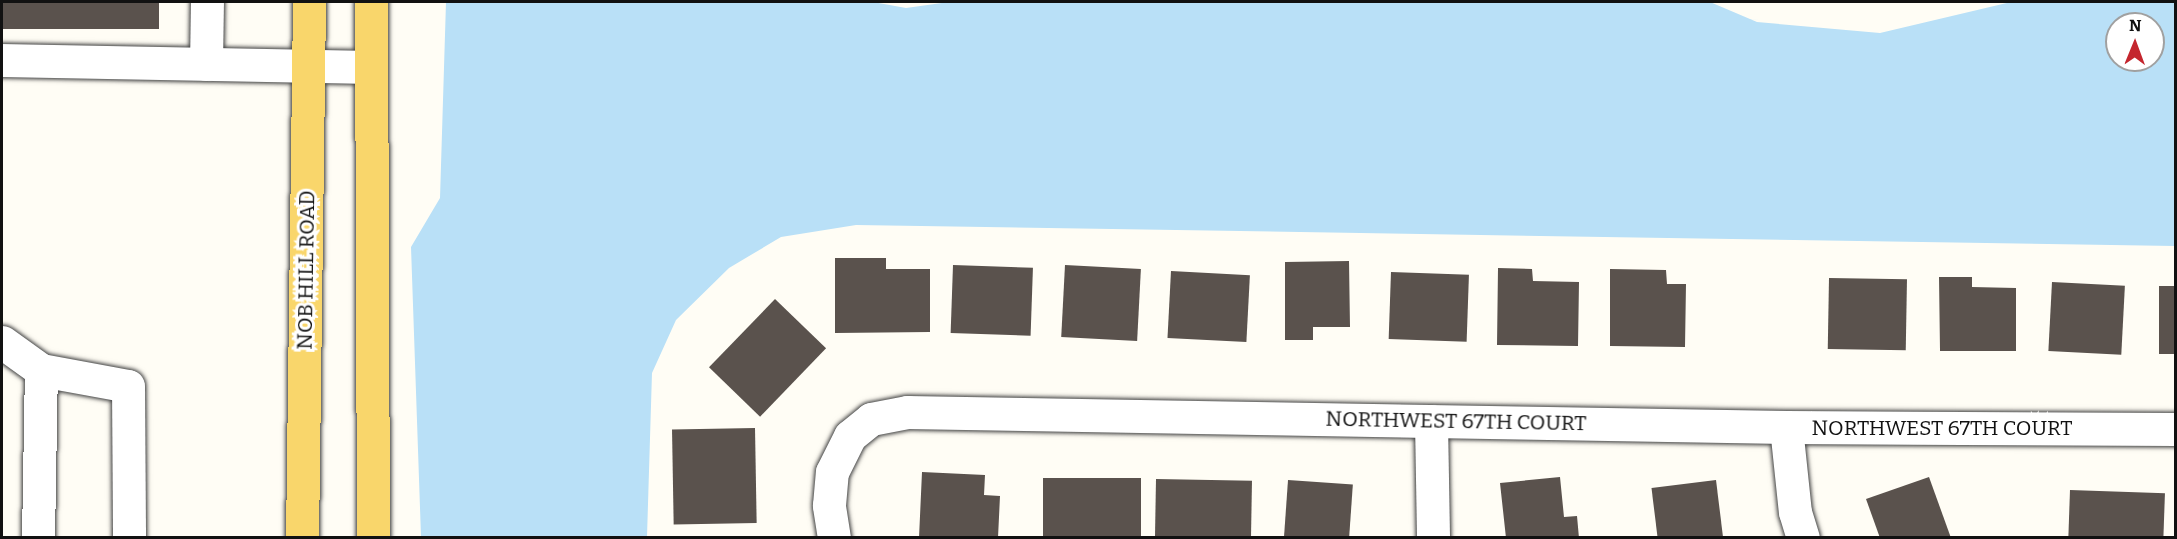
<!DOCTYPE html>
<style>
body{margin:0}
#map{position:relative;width:2177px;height:539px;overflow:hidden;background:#fffdf5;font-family:Bitter,serif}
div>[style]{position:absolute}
.water>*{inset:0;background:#b9e0f7}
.building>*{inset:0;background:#5a524d;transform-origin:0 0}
.roads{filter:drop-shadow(0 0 2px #444) drop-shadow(0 0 2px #444)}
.minor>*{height:33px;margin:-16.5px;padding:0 16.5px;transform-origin:16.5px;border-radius:16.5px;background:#fff}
.major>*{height:33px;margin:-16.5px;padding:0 16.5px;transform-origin:16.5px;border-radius:16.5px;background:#f9d66b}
span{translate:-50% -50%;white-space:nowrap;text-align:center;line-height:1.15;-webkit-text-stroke:6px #fff;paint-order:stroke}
.street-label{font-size:21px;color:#111}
.frame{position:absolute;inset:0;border:3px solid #111;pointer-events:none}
.north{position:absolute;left:2105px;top:12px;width:60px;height:60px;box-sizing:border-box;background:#fff;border:2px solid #a0a0a0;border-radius:50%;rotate:1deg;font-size:16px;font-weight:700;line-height:24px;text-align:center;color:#111}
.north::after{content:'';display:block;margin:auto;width:21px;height:27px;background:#c4262e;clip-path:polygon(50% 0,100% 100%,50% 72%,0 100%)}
</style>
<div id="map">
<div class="water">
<i style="clip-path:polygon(evenodd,446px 2px,873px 2px,906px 8px,949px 2px,1710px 2px,1757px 22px,1880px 33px,2011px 2px,2175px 2px,2175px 246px,856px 225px,781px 237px,729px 268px,676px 320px,652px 373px,647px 537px,421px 537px,411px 247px,440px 198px,446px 2px,2117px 24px,2153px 24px,2153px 60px,2117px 60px,2117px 24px)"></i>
</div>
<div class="building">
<i style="left:2px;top:2px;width:157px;height:27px"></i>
<i style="clip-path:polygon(835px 258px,886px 258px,886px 269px,930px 269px,930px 332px,835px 333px)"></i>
<i style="clip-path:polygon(1349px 261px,1350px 327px,1313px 327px,1313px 340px,1285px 340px,1285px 262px)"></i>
<i style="left:953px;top:265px;width:80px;height:68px;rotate:2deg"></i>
<i style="left:1065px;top:265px;width:76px;height:72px;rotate:3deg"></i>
<i style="clip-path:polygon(1498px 268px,1532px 269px,1533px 281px,1579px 282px,1578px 346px,1497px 345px)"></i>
<i style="clip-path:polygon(1610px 269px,1666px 270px,1667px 284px,1686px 284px,1685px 347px,1610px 346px)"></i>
<i style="left:1171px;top:271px;width:79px;height:67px;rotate:3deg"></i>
<i style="left:1391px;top:272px;width:78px;height:67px;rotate:2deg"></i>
<i style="clip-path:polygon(1939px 277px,1972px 277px,1972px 287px,2016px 288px,2016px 351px,1940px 351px)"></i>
<i style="left:1829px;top:278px;width:78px;height:71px;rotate:1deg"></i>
<i style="left:2052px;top:282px;width:73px;height:69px;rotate:3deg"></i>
<i style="left:2159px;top:286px;width:17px;height:68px"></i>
<i style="left:775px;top:299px;width:71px;height:95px;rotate:44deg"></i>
<i style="left:755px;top:428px;width:95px;height:83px;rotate:89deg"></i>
<i style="clip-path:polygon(922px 472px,985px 475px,984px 495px,1000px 496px,998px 538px,919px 538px)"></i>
<i style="clip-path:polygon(1560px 477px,1564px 517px,1577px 516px,1579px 538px,1506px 538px,1500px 483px)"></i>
<i style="clip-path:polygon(1929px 477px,1951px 538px,1880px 538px,1866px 499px)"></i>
<i style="left:1043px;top:478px;width:98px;height:58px"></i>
<i style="left:1156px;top:479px;width:96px;height:59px;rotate:1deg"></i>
<i style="left:1288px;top:480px;width:65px;height:58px;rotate:4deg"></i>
<i style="left:1716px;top:480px;width:58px;height:65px;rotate:83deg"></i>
<i style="left:2070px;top:490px;width:95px;height:48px;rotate:2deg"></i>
</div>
<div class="roads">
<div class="minor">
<i style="left:2px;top:60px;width:367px;rotate:1.1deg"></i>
<i style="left:206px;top:64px;width:62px;rotate:-89.1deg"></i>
<i style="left:2px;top:342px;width:48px;rotate:35.7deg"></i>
<i style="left:41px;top:370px;width:88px;rotate:10.4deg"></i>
<i style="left:128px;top:386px;width:152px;rotate:89.6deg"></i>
<i style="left:1431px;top:421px;width:117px;rotate:89deg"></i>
<i style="left:1786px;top:427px;width:85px;rotate:84deg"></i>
<i style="left:1795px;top:512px;width:27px;rotate:73deg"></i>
<i style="left:38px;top:538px;width:168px;rotate:-89deg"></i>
<i style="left:834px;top:538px;width:33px;rotate:-99deg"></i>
<i style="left:829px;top:505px;width:33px;rotate:-85deg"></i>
<i style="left:832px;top:472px;width:40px;rotate:-63.4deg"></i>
<i style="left:850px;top:436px;width:27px;rotate:-39deg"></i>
<i style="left:871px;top:419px;width:37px;rotate:-11deg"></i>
<i style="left:907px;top:412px;width:879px;rotate:0.98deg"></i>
<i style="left:1786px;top:427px;width:390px;rotate:0.3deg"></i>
</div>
<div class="major">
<i style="left:371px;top:2px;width:536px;rotate:89.79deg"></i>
<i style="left:302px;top:538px;width:536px;rotate:-89.25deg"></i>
</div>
</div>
<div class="street-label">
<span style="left:306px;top:270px;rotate:-89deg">NOB HILL ROAD</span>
<span style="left:1456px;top:421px;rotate:1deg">NORTHWEST 67TH COURT</span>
<span style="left:1942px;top:428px">NORTHWEST 67TH COURT</span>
</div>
<div class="frame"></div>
<div class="north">N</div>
</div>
